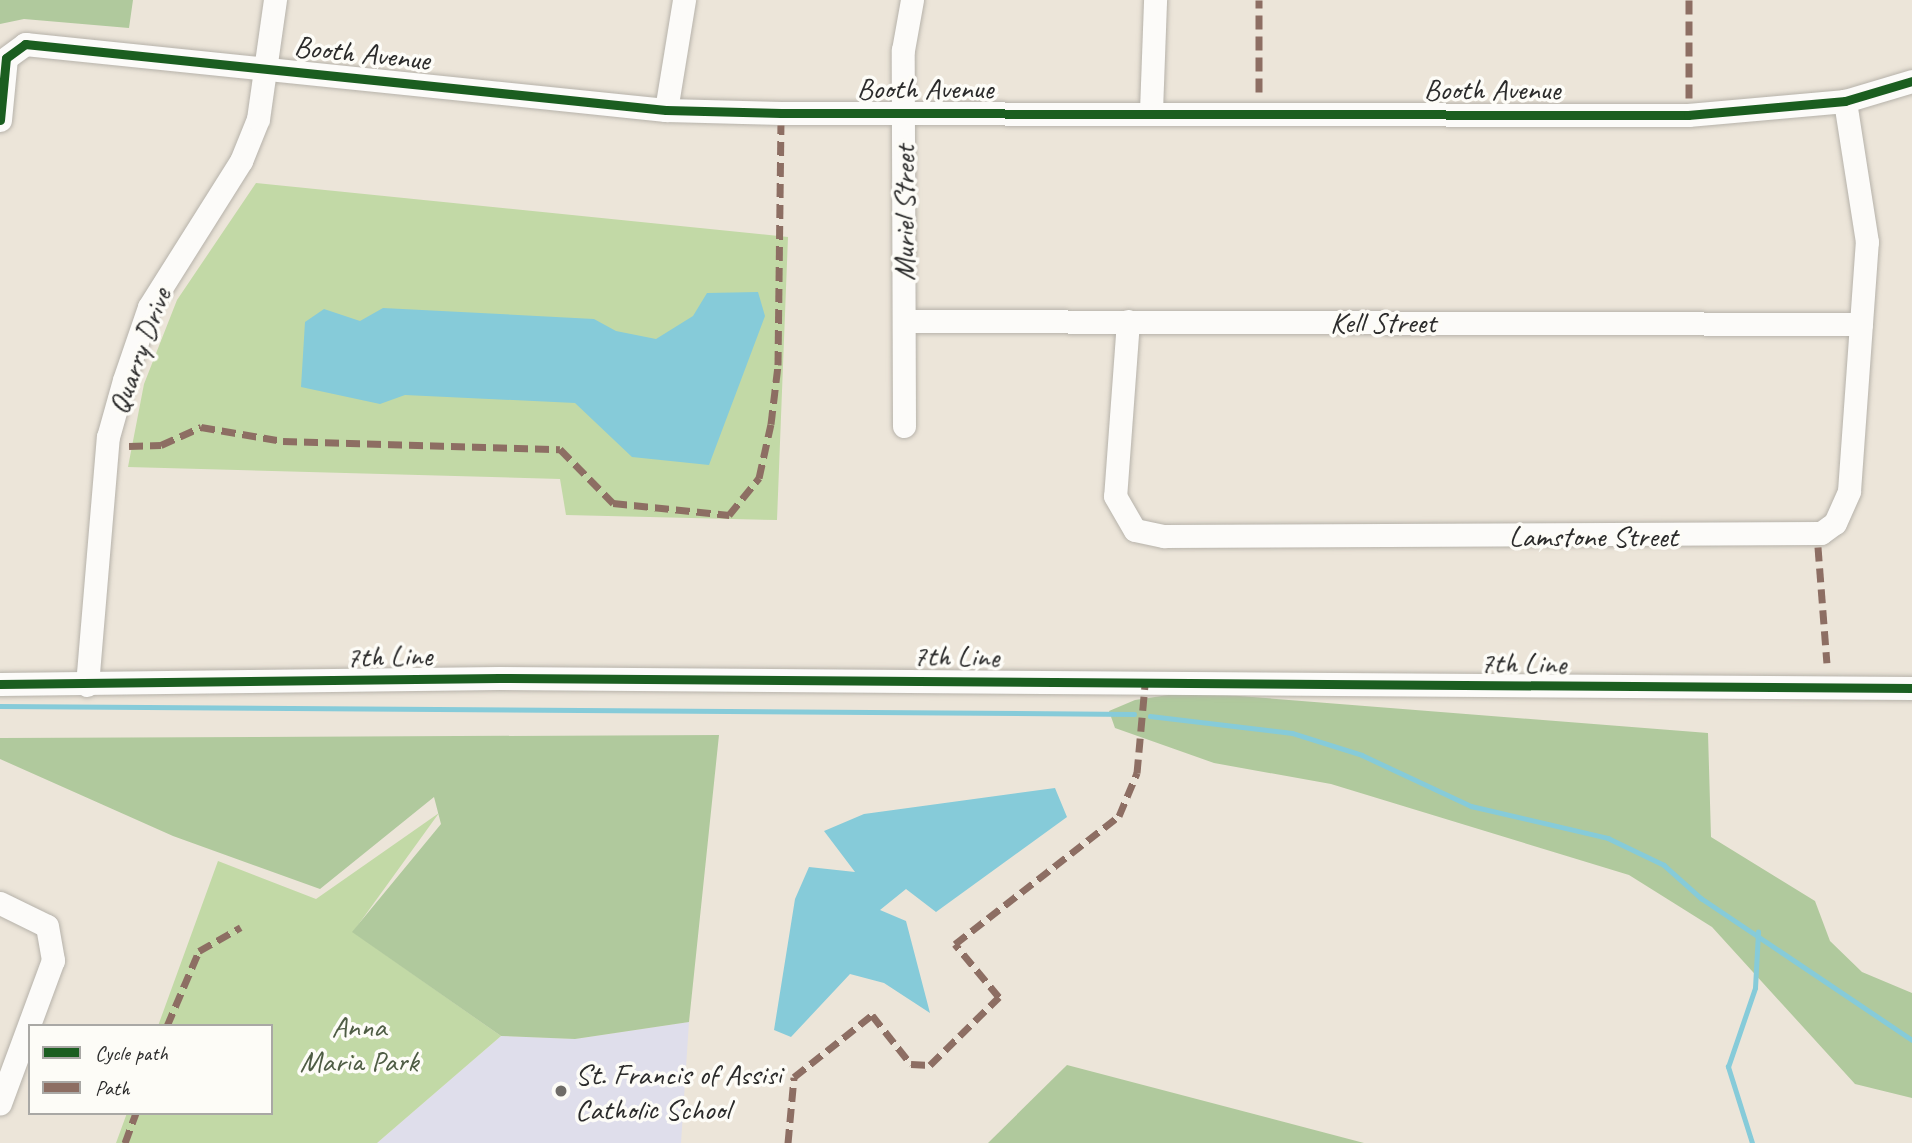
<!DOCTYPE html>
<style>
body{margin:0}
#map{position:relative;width:1912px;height:1143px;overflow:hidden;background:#ece5d9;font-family:Caveat,sans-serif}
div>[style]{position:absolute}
.built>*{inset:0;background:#dfdeeb}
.green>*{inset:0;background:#c2d9a6}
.forest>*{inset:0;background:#b0c99d}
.water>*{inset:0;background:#86cbd9}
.stream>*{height:4.5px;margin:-2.25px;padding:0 2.25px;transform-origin:2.25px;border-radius:2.25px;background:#86cbd9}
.roads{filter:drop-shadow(0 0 2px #b6b2aa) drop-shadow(0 0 2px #b6b2aa)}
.minor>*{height:23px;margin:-11.5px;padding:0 11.5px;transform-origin:11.5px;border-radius:11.5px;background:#fcfbf9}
.quiet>*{height:7px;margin-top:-3.5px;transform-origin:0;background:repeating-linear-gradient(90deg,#8d6e63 0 14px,transparent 0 21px)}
.cycleway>*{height:9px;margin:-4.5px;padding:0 4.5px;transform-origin:4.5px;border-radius:4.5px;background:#1b5e20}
.dots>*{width:19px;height:19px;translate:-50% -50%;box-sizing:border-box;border:4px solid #fdfcf7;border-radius:50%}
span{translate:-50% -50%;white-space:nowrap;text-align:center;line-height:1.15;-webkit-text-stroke:7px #fdfcf7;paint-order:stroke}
.street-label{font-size:30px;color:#2b2b2b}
.park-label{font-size:30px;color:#4e5c44}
.poi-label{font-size:30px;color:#2b2b2b}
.left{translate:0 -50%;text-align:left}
.legend{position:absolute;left:28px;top:1024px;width:245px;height:91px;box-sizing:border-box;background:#fdfcf7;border:2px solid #a9a8a5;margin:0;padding:9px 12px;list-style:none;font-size:21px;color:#2b2b2b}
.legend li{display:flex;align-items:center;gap:14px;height:35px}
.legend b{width:35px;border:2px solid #a9a8a5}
</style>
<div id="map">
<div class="built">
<i style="clip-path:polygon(689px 1022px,681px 1143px,377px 1143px,501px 1036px,575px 1039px)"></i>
</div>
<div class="green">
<i style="clip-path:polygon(256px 183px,788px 237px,777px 520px,566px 515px,560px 479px,128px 467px,144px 384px,177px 300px)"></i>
<i style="clip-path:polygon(439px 813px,353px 932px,501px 1036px,377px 1143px,116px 1143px,127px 1113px,271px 1113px,271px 1026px,158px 1026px,218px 861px,316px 899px)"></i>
</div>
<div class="forest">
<i style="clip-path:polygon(0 0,133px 0,129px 28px,24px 19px,0 24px)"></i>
<i style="clip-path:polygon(1188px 692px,1708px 733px,1711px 837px,1815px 901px,1830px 941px,1862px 972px,1912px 993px,1912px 1098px,1855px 1084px,1712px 927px,1629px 875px,1331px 784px,1214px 763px,1115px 728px,1109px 711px,1135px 700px)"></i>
<i style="clip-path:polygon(719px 735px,689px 1022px,575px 1039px,501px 1036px,352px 932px,441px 824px,434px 797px,320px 889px,173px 836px,0 759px,0 738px)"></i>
<i style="clip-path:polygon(1067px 1065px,1364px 1143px,988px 1143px)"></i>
</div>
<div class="water">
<i style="clip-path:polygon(758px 292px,765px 316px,709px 465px,632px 457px,575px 403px,405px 395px,380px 404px,301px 387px,305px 322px,324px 309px,360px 321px,383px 308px,594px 319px,616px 331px,656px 339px,693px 316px,707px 293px)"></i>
<i style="clip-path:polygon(1055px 788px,1067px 817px,936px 912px,906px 889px,880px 910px,906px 921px,930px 1013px,884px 983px,850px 974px,791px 1037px,774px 1030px,795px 899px,809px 867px,855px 872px,824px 831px,864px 814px)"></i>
</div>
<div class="stream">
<i style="left:0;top:706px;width:1134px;rotate:0.4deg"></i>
<i style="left:1150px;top:716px;width:143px;rotate:6.8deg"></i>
<i style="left:1292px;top:733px;width:73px;rotate:17.4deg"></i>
<i style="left:1362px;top:755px;width:120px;rotate:25.1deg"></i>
<i style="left:1471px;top:806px;width:141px;rotate:13.1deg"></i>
<i style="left:1608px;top:838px;width:62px;rotate:25.7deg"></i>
<i style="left:1664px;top:865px;width:50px;rotate:41.7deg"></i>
<i style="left:1701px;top:898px;width:254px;rotate:33.9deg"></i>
<i style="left:1752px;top:1143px;width:80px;rotate:-107.5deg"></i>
<i style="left:1728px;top:1067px;width:83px;rotate:-71.1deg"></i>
<i style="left:1755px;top:988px;width:56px;rotate:-86.9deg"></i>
</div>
<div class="roads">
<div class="minor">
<i style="left:666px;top:110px;width:111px;rotate:-80.7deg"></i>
<i style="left:1151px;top:111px;width:111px;rotate:-87.9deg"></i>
<i style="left:0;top:120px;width:62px;rotate:-84.5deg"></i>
<i style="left:6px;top:58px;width:24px;rotate:-36deg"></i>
<i style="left:25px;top:44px;width:644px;rotate:5.88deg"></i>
<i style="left:666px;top:110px;width:115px;rotate:1.5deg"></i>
<i style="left:781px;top:113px;width:907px;rotate:0.13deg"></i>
<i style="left:1688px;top:115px;width:158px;rotate:-5.1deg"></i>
<i style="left:1845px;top:101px;width:70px;rotate:-16.6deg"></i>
<i style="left:905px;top:321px;width:956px;rotate:0.18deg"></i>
<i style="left:1128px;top:321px;width:175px;rotate:94.2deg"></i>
<i style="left:1115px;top:496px;width:39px;rotate:60deg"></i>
<i style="left:1135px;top:530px;width:30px;rotate:12deg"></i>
<i style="left:1164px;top:536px;width:657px;rotate:-0.26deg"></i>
<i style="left:1821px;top:533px;width:17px;rotate:-36deg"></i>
<i style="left:1835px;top:523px;width:35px;rotate:-66deg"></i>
<i style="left:1849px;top:491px;width:250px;rotate:-85.9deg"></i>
<i style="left:1867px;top:242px;width:143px;rotate:-98.9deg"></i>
<i style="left:904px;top:426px;width:376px;rotate:-90.2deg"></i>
<i style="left:903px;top:50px;width:51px;rotate:-79.8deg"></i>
<i style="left:0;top:684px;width:499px;rotate:-0.7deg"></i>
<i style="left:499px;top:678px;width:1413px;rotate:0.41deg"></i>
<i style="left:87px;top:685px;width:249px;rotate:-85.2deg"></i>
<i style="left:108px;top:437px;width:59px;rotate:-74.3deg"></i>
<i style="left:124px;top:380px;width:77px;rotate:-71.1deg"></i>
<i style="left:149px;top:307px;width:173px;rotate:-57.8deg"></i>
<i style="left:241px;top:161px;width:45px;rotate:-68deg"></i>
<i style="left:258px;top:119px;width:120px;rotate:-81.9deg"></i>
<i style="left:0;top:903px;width:52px;rotate:26.1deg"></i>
<i style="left:47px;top:926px;width:35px;rotate:80deg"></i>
<i style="left:53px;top:960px;width:153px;rotate:110.3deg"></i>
</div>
</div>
<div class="quiet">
<i style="left:1689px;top:0;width:101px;rotate:90deg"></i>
<i style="left:1259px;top:92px;width:92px;rotate:-90deg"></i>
<i style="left:129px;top:446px;width:32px;rotate:-2deg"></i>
<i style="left:161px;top:445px;width:44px;rotate:-24.2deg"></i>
<i style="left:201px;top:427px;width:83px;rotate:9.7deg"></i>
<i style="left:283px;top:441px;width:277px;rotate:1.7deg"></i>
<i style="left:560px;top:449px;width:76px;rotate:45.5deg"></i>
<i style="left:613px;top:503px;width:117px;rotate:5.9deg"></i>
<i style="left:729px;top:515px;width:48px;rotate:-51deg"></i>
<i style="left:759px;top:478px;width:55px;rotate:-77.5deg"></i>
<i style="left:771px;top:424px;width:59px;rotate:-83.2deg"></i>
<i style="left:778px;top:365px;width:240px;rotate:-89.3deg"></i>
<i style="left:1818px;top:547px;width:116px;rotate:85.6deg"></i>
<i style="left:167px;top:1026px;width:82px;rotate:-66.9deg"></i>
<i style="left:199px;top:951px;width:48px;rotate:-29.7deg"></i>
<i style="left:125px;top:1143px;width:32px;rotate:-70deg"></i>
<i style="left:788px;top:1143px;width:66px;rotate:-84.8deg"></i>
<i style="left:794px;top:1077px;width:100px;rotate:-38.5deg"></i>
<i style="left:872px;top:1015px;width:63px;rotate:51.5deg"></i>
<i style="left:911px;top:1064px;width:19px;rotate:3deg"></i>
<i style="left:930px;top:1065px;width:97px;rotate:-44.6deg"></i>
<i style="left:999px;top:997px;width:69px;rotate:-129.7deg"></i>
<i style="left:955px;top:944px;width:208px;rotate:-38deg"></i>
<i style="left:1119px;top:816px;width:47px;rotate:-67.3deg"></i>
<i style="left:1137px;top:773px;width:88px;rotate:-84.8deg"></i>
</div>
<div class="cycleway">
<i style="left:0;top:120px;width:62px;rotate:-84.5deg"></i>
<i style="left:6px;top:58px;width:24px;rotate:-36deg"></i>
<i style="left:25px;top:44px;width:644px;rotate:5.88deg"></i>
<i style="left:666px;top:110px;width:115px;rotate:1.5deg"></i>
<i style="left:781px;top:113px;width:907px;rotate:0.13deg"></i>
<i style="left:1688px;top:115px;width:158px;rotate:-5.1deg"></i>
<i style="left:1845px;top:101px;width:70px;rotate:-16.6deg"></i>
<i style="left:0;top:684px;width:499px;rotate:-0.7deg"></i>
<i style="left:499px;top:678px;width:1413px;rotate:0.41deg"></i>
</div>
<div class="dots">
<i style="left:561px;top:1091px;background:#6f6c68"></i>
</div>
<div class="street-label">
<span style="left:362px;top:53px;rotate:6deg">Booth Avenue</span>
<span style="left:925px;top:88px">Booth Avenue</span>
<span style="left:1492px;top:89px">Booth Avenue</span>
<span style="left:904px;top:213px;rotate:-90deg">Muriel Street</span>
<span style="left:1383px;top:322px">Kell Street</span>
<span style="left:139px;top:351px;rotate:-70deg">Quarry Drive</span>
<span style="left:1593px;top:536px">Lamstone Street</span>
<span style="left:389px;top:656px;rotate:-1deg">7th Line</span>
<span style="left:956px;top:656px;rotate:1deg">7th Line</span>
<span style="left:1523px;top:663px;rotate:1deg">7th Line</span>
</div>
<div class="park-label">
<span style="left:359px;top:1043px">Anna<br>Maria Park</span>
</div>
<div class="poi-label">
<span class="left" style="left:575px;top:1091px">St. Francis of Assisi<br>Catholic School</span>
</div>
<ul class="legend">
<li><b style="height:9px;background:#1b5e20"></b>Cycle path</li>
<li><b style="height:9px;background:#8d6e63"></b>Path</li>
</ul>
</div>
